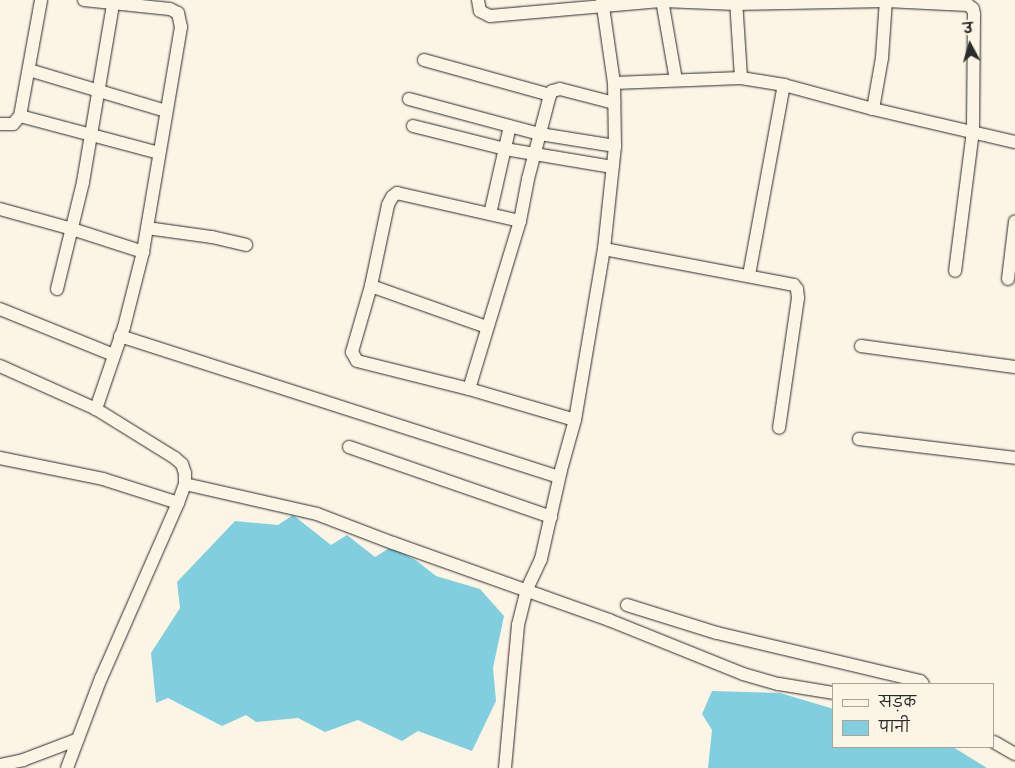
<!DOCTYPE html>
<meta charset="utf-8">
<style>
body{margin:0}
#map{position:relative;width:1015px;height:768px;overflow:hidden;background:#fcf5e5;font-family:"Indie Flower","Playpen Sans Deva",sans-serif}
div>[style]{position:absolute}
.water>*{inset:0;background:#80cede}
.roads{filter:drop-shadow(0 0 1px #2b2b2b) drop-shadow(0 0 1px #2b2b2b)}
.minor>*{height:12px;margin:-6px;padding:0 6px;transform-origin:6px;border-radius:6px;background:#fcf5e5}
span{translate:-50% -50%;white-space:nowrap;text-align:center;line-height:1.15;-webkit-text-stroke:4.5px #fcf5e5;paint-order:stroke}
.legend{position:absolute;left:832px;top:683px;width:162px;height:65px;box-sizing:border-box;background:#fcf5e5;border:1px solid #a8a49b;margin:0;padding:6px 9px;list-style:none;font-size:15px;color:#2b2b2b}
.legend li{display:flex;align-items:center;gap:10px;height:25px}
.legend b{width:25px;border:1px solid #a8a49b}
.north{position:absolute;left:945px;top:20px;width:50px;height:50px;-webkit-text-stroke:4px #fcf5e5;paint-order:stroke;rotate:354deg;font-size:14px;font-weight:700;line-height:20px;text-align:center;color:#2b2b2b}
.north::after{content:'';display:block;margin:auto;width:18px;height:22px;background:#2b2b2b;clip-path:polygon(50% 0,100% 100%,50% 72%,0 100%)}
</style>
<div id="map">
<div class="water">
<i style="clip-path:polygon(293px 515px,331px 545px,347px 535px,375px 557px,391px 547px,417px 561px,436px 576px,480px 589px,504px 616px,493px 668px,496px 701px,472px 751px,418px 731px,402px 741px,358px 720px,325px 732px,298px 718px,256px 722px,246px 715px,222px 726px,168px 698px,156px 703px,151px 653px,180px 608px,177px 582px,235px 521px,278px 525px)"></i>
<i style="clip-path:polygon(712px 691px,780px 693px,834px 709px,834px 747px,953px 747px,987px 768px,708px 768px,712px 730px,702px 714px)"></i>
</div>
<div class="roads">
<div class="minor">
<i style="left:84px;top:0;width:86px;rotate:6deg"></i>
<i style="left:170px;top:9px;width:9px;rotate:27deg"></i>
<i style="left:178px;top:13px;width:14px;rotate:78deg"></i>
<i style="left:181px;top:27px;width:228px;rotate:99.6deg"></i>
<i style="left:143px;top:252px;width:77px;rotate:104.2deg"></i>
<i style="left:124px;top:327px;width:87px;rotate:108.9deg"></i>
<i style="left:478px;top:0;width:11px;rotate:80deg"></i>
<i style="left:480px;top:11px;width:11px;rotate:27deg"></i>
<i style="left:490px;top:16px;width:174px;rotate:-5deg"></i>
<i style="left:663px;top:1px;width:73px;rotate:2.4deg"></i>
<i style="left:736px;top:4px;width:150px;rotate:-1.1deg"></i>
<i style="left:886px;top:1px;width:82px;rotate:2.8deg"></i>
<i style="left:968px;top:5px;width:6px;rotate:39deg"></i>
<i style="left:973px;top:9px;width:5px;rotate:79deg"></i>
<i style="left:974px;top:14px;width:117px;rotate:90.5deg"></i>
<i style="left:973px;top:131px;width:141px;rotate:97.3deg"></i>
<i style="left:662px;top:0;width:81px;rotate:80.1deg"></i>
<i style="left:736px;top:0;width:78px;rotate:86.3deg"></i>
<i style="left:424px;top:60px;width:131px;rotate:15.5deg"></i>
<i style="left:29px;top:70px;width:143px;rotate:16.7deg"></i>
<i style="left:614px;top:83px;width:127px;rotate:-2.3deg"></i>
<i style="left:741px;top:78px;width:44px;rotate:9.2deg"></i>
<i style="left:784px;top:85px;width:92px;rotate:15.1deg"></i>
<i style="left:873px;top:109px;width:146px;rotate:13.1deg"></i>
<i style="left:409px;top:99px;width:136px;rotate:15deg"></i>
<i style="left:540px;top:134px;width:76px;rotate:9.1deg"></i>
<i style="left:873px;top:109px;width:52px;rotate:-80deg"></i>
<i style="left:882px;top:58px;width:58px;rotate:-86.1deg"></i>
<i style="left:20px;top:116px;width:144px;rotate:14.9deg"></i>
<i style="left:0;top:124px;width:13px"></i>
<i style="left:13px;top:124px;width:11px;rotate:-49deg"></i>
<i style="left:20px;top:116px;width:118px;rotate:-79.7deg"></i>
<i style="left:413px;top:126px;width:95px;rotate:14deg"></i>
<i style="left:505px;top:149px;width:109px;rotate:9.5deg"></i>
<i style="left:0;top:209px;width:75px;rotate:15.5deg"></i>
<i style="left:72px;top:229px;width:75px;rotate:17.9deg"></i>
<i style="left:490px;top:214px;width:90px;rotate:-77.2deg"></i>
<i style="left:520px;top:221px;width:126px;rotate:-167.2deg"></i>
<i style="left:397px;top:193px;width:6px;rotate:141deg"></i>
<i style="left:392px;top:197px;width:9px;rotate:117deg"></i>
<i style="left:388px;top:205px;width:83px;rotate:101.9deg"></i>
<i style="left:371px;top:286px;width:69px;rotate:106.1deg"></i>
<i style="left:352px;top:352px;width:10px;rotate:61deg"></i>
<i style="left:357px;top:361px;width:115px;rotate:14deg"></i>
<i style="left:469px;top:389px;width:110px;rotate:16.3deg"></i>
<i style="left:147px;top:228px;width:66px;rotate:7.9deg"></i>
<i style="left:212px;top:237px;width:35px;rotate:13deg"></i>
<i style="left:604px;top:249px;width:193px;rotate:10.7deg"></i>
<i style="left:794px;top:285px;width:5px;rotate:53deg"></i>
<i style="left:797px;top:289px;width:9px;rotate:84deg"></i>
<i style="left:798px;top:298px;width:131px;rotate:98.3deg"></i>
<i style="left:749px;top:275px;width:193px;rotate:-79.6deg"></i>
<i style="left:1008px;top:279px;width:58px;rotate:-83.1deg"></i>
<i style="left:371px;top:286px;width:123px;rotate:19.5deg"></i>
<i style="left:57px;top:289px;width:110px;rotate:-76.3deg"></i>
<i style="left:83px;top:182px;width:181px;rotate:-80.4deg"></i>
<i style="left:0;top:309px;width:123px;rotate:22deg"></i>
<i style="left:120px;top:336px;width:461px;rotate:17.8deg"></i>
<i style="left:861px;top:346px;width:155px;rotate:7.8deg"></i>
<i style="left:0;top:366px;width:105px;rotate:24.1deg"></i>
<i style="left:96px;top:409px;width:93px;rotate:31.8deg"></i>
<i style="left:175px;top:458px;width:9px;rotate:41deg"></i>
<i style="left:182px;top:464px;width:9px;rotate:72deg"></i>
<i style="left:185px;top:473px;width:11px;rotate:90deg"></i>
<i style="left:185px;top:484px;width:20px;rotate:110deg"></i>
<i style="left:178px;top:503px;width:191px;rotate:113.7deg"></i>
<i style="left:101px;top:678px;width:96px;rotate:110.7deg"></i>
<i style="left:469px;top:389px;width:176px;rotate:-73.1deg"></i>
<i style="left:520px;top:221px;width:43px;rotate:-79.2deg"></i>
<i style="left:528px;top:179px;width:87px;rotate:-75.3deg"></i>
<i style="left:550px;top:95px;width:4px;rotate:-63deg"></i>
<i style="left:552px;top:91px;width:8px;rotate:-14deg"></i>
<i style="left:560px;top:89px;width:56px;rotate:14.5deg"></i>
<i style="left:859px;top:439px;width:157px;rotate:6.9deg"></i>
<i style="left:349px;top:447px;width:214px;rotate:19.1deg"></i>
<i style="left:0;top:458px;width:105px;rotate:11.5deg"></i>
<i style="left:103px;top:479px;width:79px;rotate:17.7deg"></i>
<i style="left:185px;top:484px;width:135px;rotate:12.8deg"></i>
<i style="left:317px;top:514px;width:81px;rotate:20.9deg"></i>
<i style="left:393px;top:543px;width:229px;rotate:19.6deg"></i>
<i style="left:609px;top:620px;width:144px;rotate:21.9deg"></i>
<i style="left:743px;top:674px;width:37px;rotate:16deg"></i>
<i style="left:779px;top:684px;width:56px;rotate:9.3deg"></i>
<i style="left:627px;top:605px;width:94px;rotate:17.3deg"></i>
<i style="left:717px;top:633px;width:209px;rotate:13.3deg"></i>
<i style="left:920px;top:681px;width:4px;rotate:45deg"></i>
<i style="left:994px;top:742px;width:24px;rotate:30deg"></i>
<i style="left:0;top:765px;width:24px;rotate:-12deg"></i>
<i style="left:23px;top:760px;width:57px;rotate:-20.7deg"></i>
<i style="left:505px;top:768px;width:144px;rotate:-84.8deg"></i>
<i style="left:518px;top:625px;width:37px;rotate:-76deg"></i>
<i style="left:527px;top:589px;width:33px;rotate:-65deg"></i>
<i style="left:541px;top:559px;width:91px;rotate:-77.3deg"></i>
<i style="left:561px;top:470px;width:52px;rotate:-74.4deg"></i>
<i style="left:575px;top:420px;width:173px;rotate:-80.4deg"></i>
<i style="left:604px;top:249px;width:104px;rotate:-83.9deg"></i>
<i style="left:615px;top:146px;width:63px;rotate:-90.9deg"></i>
<i style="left:614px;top:83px;width:84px;rotate:-98.2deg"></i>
</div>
</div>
<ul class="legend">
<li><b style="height:6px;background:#fcf5e5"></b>सड़क</li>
<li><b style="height:14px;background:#80cede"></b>पानी</li>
</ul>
<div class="north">उ</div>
</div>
